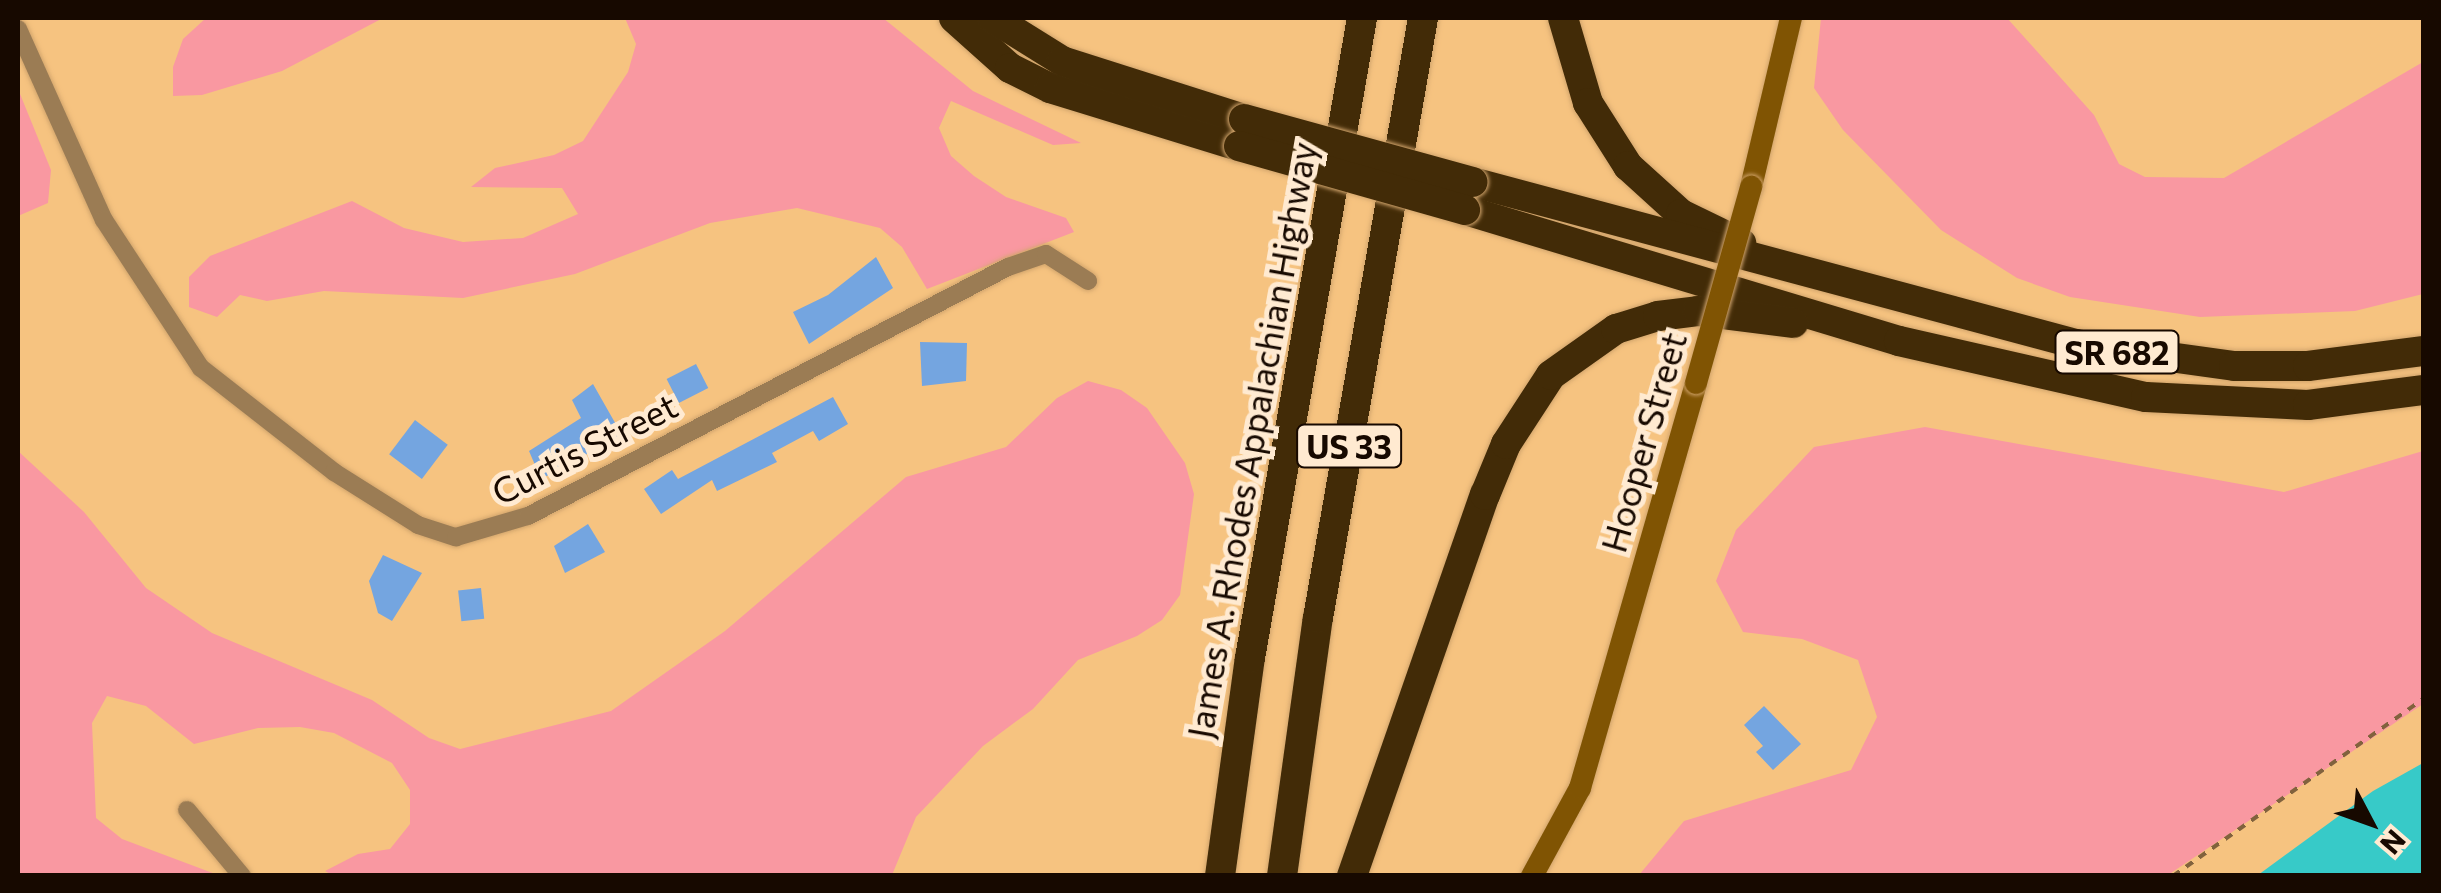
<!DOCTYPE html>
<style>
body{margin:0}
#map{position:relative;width:2441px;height:893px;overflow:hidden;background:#f6c380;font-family:Commissioner,sans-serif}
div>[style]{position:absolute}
.green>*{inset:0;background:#f998a1}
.water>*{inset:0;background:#37cac8}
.building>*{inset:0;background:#74a5e0;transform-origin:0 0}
.path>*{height:4px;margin-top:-2px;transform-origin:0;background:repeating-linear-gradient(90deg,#81623d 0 8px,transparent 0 16px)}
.roads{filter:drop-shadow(0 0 2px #d2a56c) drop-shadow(0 0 2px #d2a56c)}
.street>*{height:18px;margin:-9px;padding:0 9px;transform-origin:9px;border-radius:9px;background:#9b7c54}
.secondary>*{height:22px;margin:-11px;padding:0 11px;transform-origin:11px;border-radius:11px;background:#805403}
.highway>*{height:30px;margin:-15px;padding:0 15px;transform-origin:15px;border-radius:15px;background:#422b07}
.bridges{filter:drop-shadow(0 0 2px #d2a56c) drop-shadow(0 0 2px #d2a56c)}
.secondary-bridge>*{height:22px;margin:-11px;padding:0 11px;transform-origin:11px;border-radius:11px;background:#805403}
.highway-bridge>*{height:30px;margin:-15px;padding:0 15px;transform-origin:15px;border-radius:15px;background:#422b07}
span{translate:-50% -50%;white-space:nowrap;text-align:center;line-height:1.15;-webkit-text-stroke:10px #ffead1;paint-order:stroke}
.shield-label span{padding:2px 8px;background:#ffead1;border:2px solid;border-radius:8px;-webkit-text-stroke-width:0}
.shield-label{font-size:32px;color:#170900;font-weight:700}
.street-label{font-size:35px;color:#170900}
.frame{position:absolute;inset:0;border:20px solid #170900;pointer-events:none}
.north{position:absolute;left:2321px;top:773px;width:100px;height:100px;-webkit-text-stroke:8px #ffead1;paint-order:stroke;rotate:131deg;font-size:28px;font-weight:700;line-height:40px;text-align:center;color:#170900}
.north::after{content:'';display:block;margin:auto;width:35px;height:45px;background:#170900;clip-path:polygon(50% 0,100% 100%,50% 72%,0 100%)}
</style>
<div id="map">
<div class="green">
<i style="clip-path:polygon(206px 18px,383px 18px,282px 71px,202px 95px,173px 96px,173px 67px,183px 39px)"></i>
<i style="clip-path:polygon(625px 18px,883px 18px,973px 91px,1081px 143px,1053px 145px,951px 101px,939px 128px,951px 156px,974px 176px,1006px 197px,1066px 218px,1074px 232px,927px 289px,902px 247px,880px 228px,797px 208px,710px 223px,575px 274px,463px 298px,324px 291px,267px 301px,240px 295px,217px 317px,189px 307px,189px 277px,210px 256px,352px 201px,404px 228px,463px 242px,523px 238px,578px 214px,562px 188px,471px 187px,495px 168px,554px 155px,583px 141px,628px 72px,636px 44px)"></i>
<i style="clip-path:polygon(1821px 18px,2007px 18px,2094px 115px,2119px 164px,2145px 177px,2224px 178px,2423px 62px,2423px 294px,2355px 311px,2200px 317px,2070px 297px,2017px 278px,1941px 230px,1843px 130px,1814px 88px)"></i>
<i style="clip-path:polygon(18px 89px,51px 170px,48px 203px,18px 216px)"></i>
<i style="clip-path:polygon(1088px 381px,1121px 390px,1147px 408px,1185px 463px,1194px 494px,1180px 595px,1162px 620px,1137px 636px,1078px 660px,1033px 709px,983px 746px,916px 817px,892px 875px,332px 875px,325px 871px,358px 854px,390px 849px,410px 824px,410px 790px,392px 763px,334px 733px,300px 727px,258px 728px,194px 744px,146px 706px,107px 696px,92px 723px,96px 818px,122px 839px,218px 875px,18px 875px,18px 451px,84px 512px,146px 588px,212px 633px,372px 700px,429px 738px,460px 749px,611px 711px,725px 631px,906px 477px,1006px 447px,1057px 398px)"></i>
<i style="clip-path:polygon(1925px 427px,2284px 492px,2423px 451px,2423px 704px,2168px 875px,1639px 875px,1684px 821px,1851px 770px,1877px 717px,1858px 660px,1802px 639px,1743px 632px,1716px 581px,1736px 530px,1814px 447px)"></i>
</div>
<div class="water">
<i style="clip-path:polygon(2423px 763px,2423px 875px,2258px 875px,2373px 791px)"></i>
</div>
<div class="building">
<i style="clip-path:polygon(876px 257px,893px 288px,809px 344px,793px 312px,828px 295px)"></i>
<i style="clip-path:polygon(920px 342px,967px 343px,966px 381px,922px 386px)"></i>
<i style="left:696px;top:364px;width:27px;height:33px;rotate:63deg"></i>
<i style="clip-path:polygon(593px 384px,622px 435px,541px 479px,529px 451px,581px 418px,572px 400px)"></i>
<i style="clip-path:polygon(833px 397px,848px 424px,819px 441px,813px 431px,772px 453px,777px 462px,717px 491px,712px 480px,661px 514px,644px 489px,672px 470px,678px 479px)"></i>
<i style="left:415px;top:420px;width:41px;height:43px;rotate:37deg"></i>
<i style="clip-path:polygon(588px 524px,605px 552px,565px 573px,554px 546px)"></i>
<i style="clip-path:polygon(383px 555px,422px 573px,392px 621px,378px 613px,369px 581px)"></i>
<i style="left:481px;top:588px;width:31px;height:23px;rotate:84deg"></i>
<i style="clip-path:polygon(1764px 706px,1801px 744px,1773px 770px,1756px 752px,1763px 746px,1744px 725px)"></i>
</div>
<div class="path">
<i style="left:2173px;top:876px;width:308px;rotate:-35.3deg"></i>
</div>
<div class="roads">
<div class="street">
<i style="left:18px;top:29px;width:209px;rotate:65.8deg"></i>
<i style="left:104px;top:220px;width:177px;rotate:56.8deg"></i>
<i style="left:201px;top:368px;width:169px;rotate:38deg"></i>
<i style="left:334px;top:472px;width:99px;rotate:32.2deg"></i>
<i style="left:418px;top:525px;width:40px;rotate:18deg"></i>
<i style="left:456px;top:537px;width:75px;rotate:-16.3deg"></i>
<i style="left:528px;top:516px;width:541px;rotate:-27.42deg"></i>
<i style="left:1008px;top:267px;width:40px;rotate:-18.9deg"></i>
<i style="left:1046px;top:254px;width:50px;rotate:32.7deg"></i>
<i style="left:187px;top:810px;width:86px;rotate:50.2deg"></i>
</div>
<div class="secondary">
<i style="left:1751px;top:187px;width:174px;rotate:-76.7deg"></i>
<i style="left:1532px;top:876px;width:100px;rotate:-61.4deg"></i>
<i style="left:1580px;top:788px;width:421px;rotate:-74deg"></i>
</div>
<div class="highway">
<i style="left:954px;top:18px;width:75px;rotate:41.8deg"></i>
<i style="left:1010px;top:68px;width:45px;rotate:26.6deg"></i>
<i style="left:1050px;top:88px;width:198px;rotate:17.1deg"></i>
<i style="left:993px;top:18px;width:81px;rotate:31.9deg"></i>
<i style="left:1062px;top:61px;width:191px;rotate:17.7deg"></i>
<i style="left:1563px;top:18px;width:89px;rotate:73.6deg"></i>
<i style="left:1588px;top:103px;width:75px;rotate:57.6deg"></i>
<i style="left:1628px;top:166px;width:72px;rotate:42.2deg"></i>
<i style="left:1681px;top:214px;width:67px;rotate:25.8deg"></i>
<i style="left:1472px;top:182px;width:625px;rotate:15.01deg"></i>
<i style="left:2076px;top:344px;width:160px;rotate:7.9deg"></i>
<i style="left:2234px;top:366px;width:74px"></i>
<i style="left:2308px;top:366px;width:117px;rotate:-7.4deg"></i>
<i style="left:1465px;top:210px;width:453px;rotate:16.8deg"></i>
<i style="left:1899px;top:341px;width:253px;rotate:12.8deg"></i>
<i style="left:2146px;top:397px;width:162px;rotate:2.8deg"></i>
<i style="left:2308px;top:405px;width:117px;rotate:-7.4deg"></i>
<i style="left:1220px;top:876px;width:220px;rotate:-82.2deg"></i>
<i style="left:1250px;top:658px;width:650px;rotate:-80.07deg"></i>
<i style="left:1282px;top:876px;width:260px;rotate:-82.1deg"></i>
<i style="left:1318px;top:618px;width:609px;rotate:-80.07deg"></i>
<i style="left:1352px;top:876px;width:404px;rotate:-70.8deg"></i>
<i style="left:1485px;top:495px;width:55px;rotate:-67.6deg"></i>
<i style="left:1506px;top:444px;width:82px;rotate:-56.9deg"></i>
<i style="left:1551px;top:375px;width:80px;rotate:-35.3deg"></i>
<i style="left:1616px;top:329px;width:44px;rotate:-17.2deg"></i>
<i style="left:1658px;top:316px;width:40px;rotate:-7.1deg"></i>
<i style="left:1698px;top:311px;width:96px;rotate:7.2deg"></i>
</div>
</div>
<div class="bridges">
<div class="secondary-bridge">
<i style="left:1696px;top:383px;width:204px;rotate:-74.3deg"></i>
</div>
<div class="highway-bridge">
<i style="left:1244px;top:119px;width:237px;rotate:15.4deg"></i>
<i style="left:1239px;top:146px;width:235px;rotate:15.8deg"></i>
</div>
</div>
<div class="shield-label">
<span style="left:2117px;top:352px">SR 682</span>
<span style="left:1349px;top:446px">US 33</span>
</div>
<div class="street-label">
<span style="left:1251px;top:440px;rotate:-80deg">James A. Rhodes Appalachian Highway</span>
<span style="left:1643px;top:442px;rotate:-74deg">Hooper Street</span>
<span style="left:584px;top:448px;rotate:-27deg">Curtis Street</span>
</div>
<div class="frame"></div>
<div class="north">N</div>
</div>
